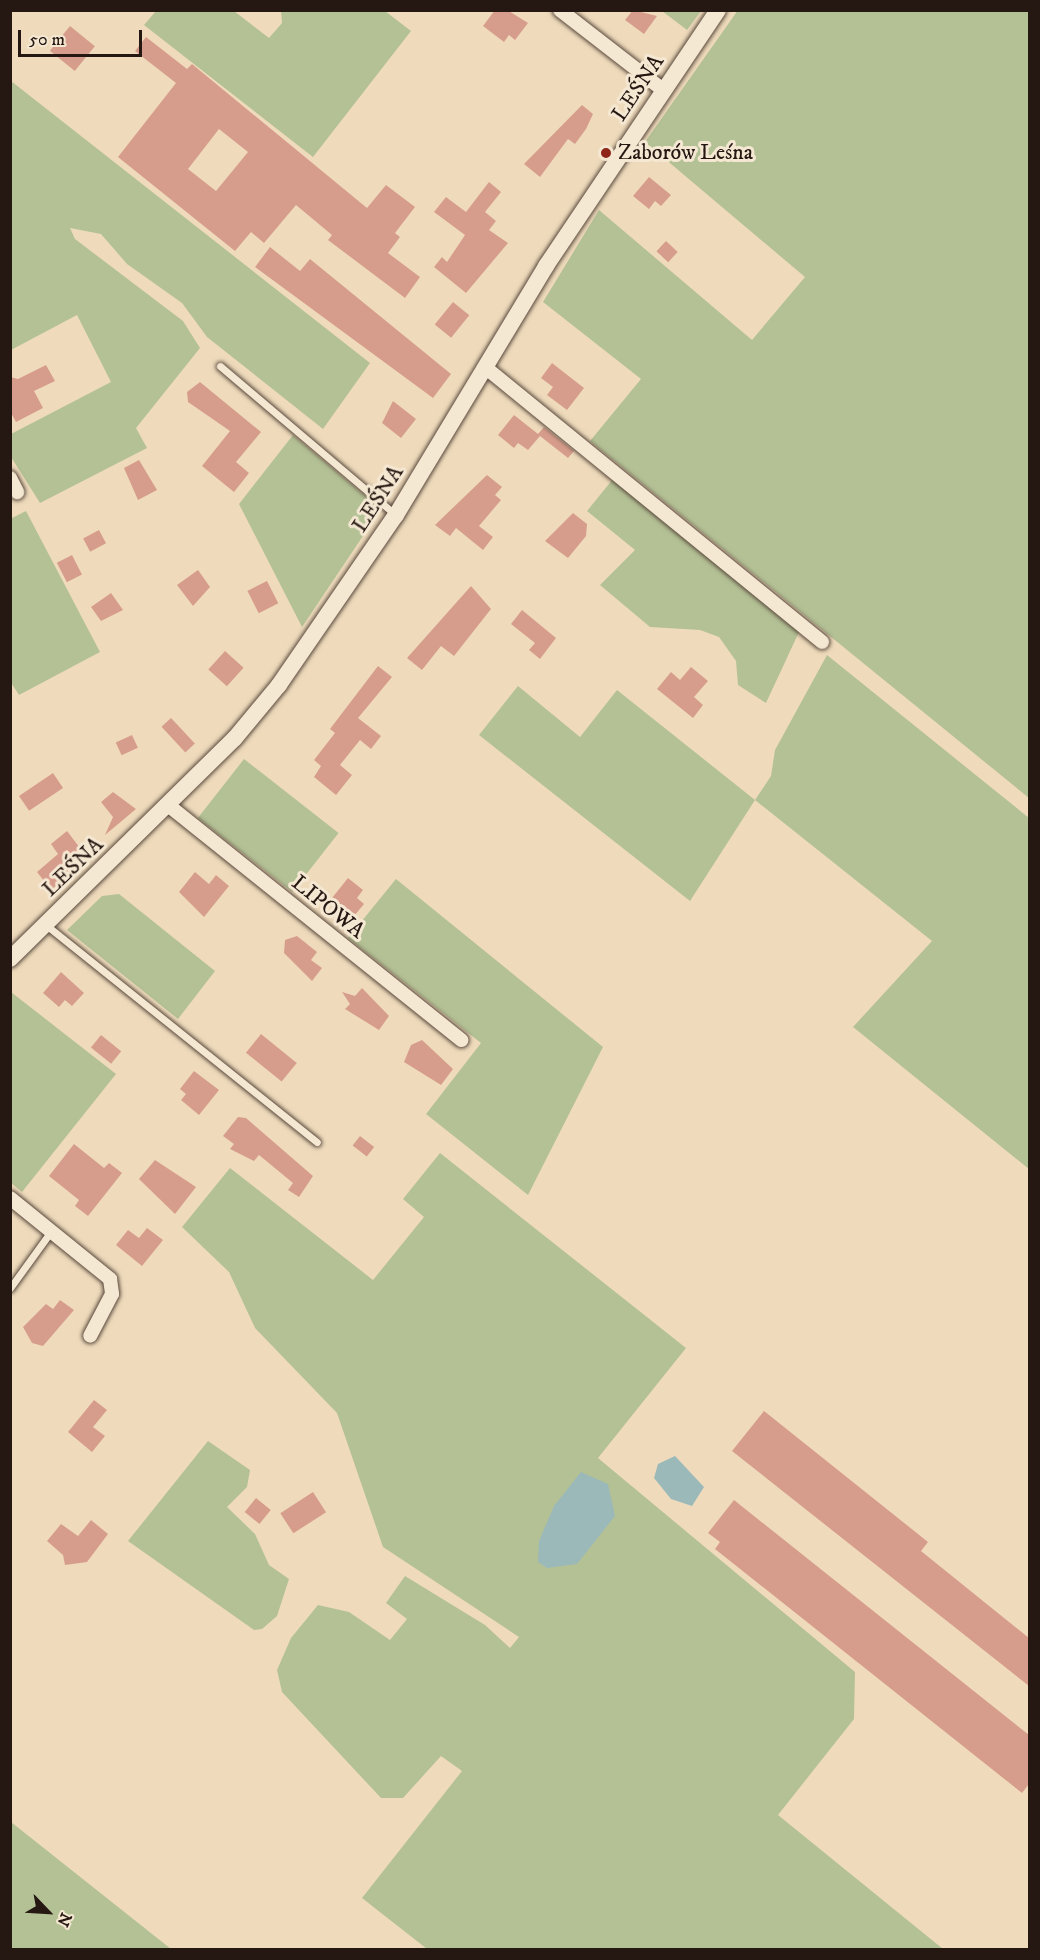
<!DOCTYPE html>
<meta charset="utf-8">
<style>
body{margin:0}
#map{position:relative;width:1040px;height:1960px;overflow:hidden;background:#efdbbc;font-family:"IM FELL DW Pica",serif}
div>[style]{position:absolute}
.green>*{inset:0;background:#b4c195;transform-origin:0 0}
.water>*{inset:0;background:#9cb9b9}
.building>*{inset:0;background:#d79d8c;transform-origin:0 0}
.roads{filter:drop-shadow(0 0 2px #58483c) drop-shadow(0 0 2px #58483c)}
.service>*{height:7px;margin:-3.5px;padding:0 3.5px;transform-origin:3.5px;border-radius:3.5px;background:#f5e8d3}
.minor>*{height:14px;margin:-7px;padding:0 7px;transform-origin:7px;border-radius:7px;background:#f5e8d3}
.tertiary>*{height:16px;margin:-8px;padding:0 8px;transform-origin:8px;border-radius:8px;background:#f5e8d3}
.dots>*{width:16px;height:16px;translate:-50% -50%;box-sizing:border-box;border:3px solid #f5e8d3;border-radius:50%}
span{translate:-50% -50%;white-space:nowrap;text-align:center;line-height:1.15;-webkit-text-stroke:6px #f5e8d3;paint-order:stroke}
.street-label{font-size:22px;color:#251711}
.poi-label{font-size:22px;color:#251711}
.left{translate:0 -50%;text-align:left}
.frame{position:absolute;inset:0;border:12px solid #251711;pointer-events:none}
.north{position:absolute;left:18px;top:1882px;width:60px;height:60px;-webkit-text-stroke:4px #f5e8d3;paint-order:stroke;rotate:115deg;font-size:16px;font-weight:700;line-height:24px;text-align:center;color:#251711}
.north::after{content:'';display:block;margin:auto;width:21px;height:27px;background:#251711;clip-path:polygon(50% 0,100% 100%,50% 72%,0 100%)}
.scale{position:absolute;left:18px;top:30px;width:124px;height:27px;box-sizing:border-box;border:3px solid #251711;border-top:0;padding-left:8px;font-size:18px;line-height:21px;white-space:nowrap;color:#251711;-webkit-text-stroke:4px #f5e8d3;paint-order:stroke}
</style>
<div id="map">
<div class="green">
<i style="clip-path:polygon(738px 10px,1029px 11px,1029px 798px,590px 441px,641px 379px,543px 302px,599px 210px,752px 340px,805px 277px,645px 142px)"></i>
<i style="clip-path:polygon(385px 11px,411px 31px,313px 157px,144px 25px,156px 11px,234px 11px,269px 38px,282px 23px,281px 11px)"></i>
<i style="clip-path:polygon(662px 11px,701px 11px,687px 30px)"></i>
<i style="clip-path:polygon(11px 81px,370px 363px,323px 429px,207px 337px,182px 303px,127px 264px,101px 234px,70px 228px,75px 239px,183px 321px,200px 348px,136px 428px,147px 448px,40px 503px,11px 457px,11px 434px,111px 382px,77px 315px,11px 350px)"></i>
<i style="clip-path:polygon(293px 435px,381px 509px,302px 627px,239px 504px)"></i>
<i style="clip-path:polygon(613px 479px,799px 632px,766px 703px,738px 685px,736px 661px,719px 637px,700px 630px,650px 627px,600px 585px,635px 550px,587px 511px)"></i>
<i style="clip-path:polygon(26px 511px,100px 652px,19px 695px,10px 681px,10px 519px)"></i>
<i style="clip-path:polygon(827px 655px,1029px 818px,1029px 1169px,853px 1027px,932px 941px,755px 800px,690px 901px,479px 735px,518px 686px,580px 737px,617px 690px,755px 800px,771px 776px,775px 750px)"></i>
<i style="left:244px;top:759px;width:120px;height:75px;rotate:38deg"></i>
<i style="clip-path:polygon(396px 879px,603px 1047px,528px 1195px,426px 1114px,481px 1043px,348px 938px)"></i>
<i style="clip-path:polygon(119px 894px,215px 971px,178px 1019px,67px 930px,102px 896px)"></i>
<i style="clip-path:polygon(11px 992px,116px 1074px,22px 1192px,11px 1183px)"></i>
<i style="clip-path:polygon(440px 1153px,686px 1348px,598px 1458px,855px 1672px,854px 1719px,778px 1815px,943px 1949px,427px 1949px,362px 1898px,462px 1771px,441px 1756px,403px 1798px,381px 1798px,282px 1692px,277px 1670px,291px 1638px,318px 1605px,349px 1612px,390px 1640px,407px 1619px,386px 1603px,405px 1576px,485px 1625px,510px 1648px,519px 1637px,383px 1547px,337px 1413px,255px 1328px,229px 1272px,182px 1227px,230px 1168px,373px 1280px,424px 1217px,403px 1199px)"></i>
<i style="clip-path:polygon(208px 1441px,250px 1470px,247px 1487px,227px 1507px,255px 1534px,269px 1565px,289px 1579px,277px 1616px,262px 1629px,254px 1630px,128px 1541px)"></i>
<i style="clip-path:polygon(10px 1822px,11px 1822px,171px 1949px,11px 1949px)"></i>
</div>
<div class="water">
<i style="clip-path:polygon(675px 1456px,704px 1487px,692px 1506px,671px 1499px,654px 1478px,658px 1464px)"></i>
<i style="clip-path:polygon(581px 1472px,608px 1484px,615px 1516px,577px 1564px,547px 1568px,538px 1562px,539px 1541px,554px 1506px)"></i>
</div>
<div class="building">
<i style="clip-path:polygon(495px 10px,507px 10px,528px 23px,515px 40px,509px 35px,504px 42px,483px 26px)"></i>
<i style="clip-path:polygon(633px 10px,657px 16px,644px 34px,625px 20px)"></i>
<i style="left:70px;top:26px;width:32px;height:32px;rotate:39deg"></i>
<i style="clip-path:polygon(evenodd,146px 37px,187px 69px,192px 64px,367px 208px,386px 185px,415px 207px,395px 233px,400px 237px,388px 253px,420px 277px,405px 298px,328px 240px,332px 235px,296px 205px,264px 243px,251px 232px,235px 251px,118px 157px,176px 83px,135px 51px,146px 37px,219px 129px,248px 152px,216px 191px,188px 169px,219px 129px)"></i>
<i style="clip-path:polygon(582px 105px,593px 114px,586px 129px,575px 144px,568px 139px,540px 177px,524px 164px)"></i>
<i style="clip-path:polygon(649px 177px,671px 195px,661px 206px,655px 201px,649px 209px,633px 196px)"></i>
<i style="clip-path:polygon(489px 182px,501px 192px,485px 212px,496px 221px,489px 230px,508px 243px,466px 293px,434px 267px,442px 257px,447px 262px,465px 235px,434px 212px,446px 197px,466px 212px)"></i>
<i style="left:666px;top:241px;width:16px;height:14px;rotate:43deg"></i>
<i style="clip-path:polygon(270px 247px,300px 271px,310px 259px,451px 374px,433px 398px,255px 267px)"></i>
<i style="left:453px;top:302px;width:21px;height:29px;rotate:39deg"></i>
<i style="clip-path:polygon(552px 363px,584px 388px,567px 410px,547px 395px,553px 387px,541px 378px)"></i>
<i style="clip-path:polygon(46px 365px,55px 381px,34px 391px,43px 408px,16px 422px,10px 411px,10px 377px,18px 379px)"></i>
<i style="clip-path:polygon(200px 382px,261px 432px,236px 462px,249px 473px,234px 492px,202px 466px,230px 431px,188px 402px,187px 392px)"></i>
<i style="clip-path:polygon(393px 401px,416px 419px,401px 438px,382px 423px)"></i>
<i style="clip-path:polygon(514px 415px,538px 434px,544px 427px,574px 451px,568px 458px,540px 436px,528px 450px,518px 443px,514px 448px,498px 435px)"></i>
<i style="clip-path:polygon(139px 460px,157px 490px,138px 500px,124px 468px)"></i>
<i style="clip-path:polygon(487px 475px,502px 487px,495px 495px,501px 500px,479px 526px,493px 537px,483px 550px,456px 528px,450px 536px,435px 525px)"></i>
<i style="clip-path:polygon(573px 513px,587px 524px,586px 536px,568px 558px,545px 541px)"></i>
<i style="left:99px;top:530px;width:15px;height:18px;rotate:62deg"></i>
<i style="left:72px;top:555px;width:22px;height:17px;rotate:63deg"></i>
<i style="clip-path:polygon(198px 570px,210px 587px,193px 606px,177px 585px)"></i>
<i style="left:267px;top:581px;width:25px;height:22px;rotate:63deg"></i>
<i style="clip-path:polygon(471px 586px,491px 609px,454px 656px,441px 646px,422px 670px,407px 658px)"></i>
<i style="clip-path:polygon(111px 593px,123px 610px,101px 621px,91px 607px)"></i>
<i style="clip-path:polygon(522px 610px,556px 638px,540px 659px,529px 650px,535px 643px,511px 624px)"></i>
<i style="left:225px;top:651px;width:25px;height:25px;rotate:42deg"></i>
<i style="clip-path:polygon(378px 666px,392px 677px,358px 718px,381px 736px,371px 749px,360px 740px,340px 765px,352px 775px,336px 795px,314px 777px,321px 766px,314px 760px,335px 733px,330px 729px)"></i>
<i style="clip-path:polygon(691px 667px,708px 681px,694px 697px,703px 705px,693px 718px,657px 689px,671px 672px,680px 680px)"></i>
<i style="left:171px;top:718px;width:35px;height:13px;rotate:47deg"></i>
<i style="left:132px;top:735px;width:14px;height:18px;rotate:65deg"></i>
<i style="left:53px;top:773px;width:18px;height:41px;rotate:56deg"></i>
<i style="clip-path:polygon(113px 792px,136px 809px,105px 835px,113px 817px,101px 802px)"></i>
<i style="clip-path:polygon(67px 831px,83px 852px,65px 865px,72px 873px,51px 890px,37px 872px,58px 854px,51px 844px)"></i>
<i style="clip-path:polygon(195px 872px,209px 884px,216px 875px,229px 886px,204px 917px,179px 892px)"></i>
<i style="clip-path:polygon(348px 878px,363px 890px,357px 898px,364px 904px,354px 916px,332px 898px)"></i>
<i style="clip-path:polygon(297px 936px,317px 952px,311px 960px,322px 968px,312px 981px,284px 953px,285px 940px)"></i>
<i style="clip-path:polygon(61px 972px,84px 993px,72px 1006px,65px 1000px,59px 1007px,43px 993px)"></i>
<i style="clip-path:polygon(362px 988px,389px 1016px,379px 1030px,345px 1009px,350px 1004px,342px 992px,355px 996px)"></i>
<i style="left:261px;top:1034px;width:46px;height:24px;rotate:39deg"></i>
<i style="left:101px;top:1035px;width:26px;height:16px;rotate:39deg"></i>
<i style="clip-path:polygon(422px 1040px,453px 1069px,441px 1085px,404px 1062px,411px 1045px)"></i>
<i style="clip-path:polygon(194px 1071px,219px 1090px,199px 1115px,181px 1100px,186px 1094px,180px 1089px)"></i>
<i style="clip-path:polygon(238px 1117px,246px 1118px,313px 1176px,299px 1197px,288px 1190px,293px 1183px,259px 1155px,254px 1161px,230px 1149px,234px 1144px,223px 1136px)"></i>
<i style="left:360px;top:1136px;width:18px;height:12px;rotate:38deg"></i>
<i style="clip-path:polygon(74px 1144px,104px 1168px,109px 1163px,122px 1173px,88px 1216px,75px 1206px,79px 1200px,49px 1176px)"></i>
<i style="clip-path:polygon(155px 1160px,196px 1187px,175px 1214px,139px 1179px)"></i>
<i style="clip-path:polygon(147px 1228px,163px 1240px,142px 1266px,116px 1245px,128px 1230px,139px 1238px)"></i>
<i style="clip-path:polygon(60px 1300px,74px 1310px,43px 1346px,32px 1343px,23px 1327px,46px 1304px,53px 1309px)"></i>
<i style="clip-path:polygon(94px 1400px,107px 1410px,93px 1427px,105px 1436px,92px 1452px,68px 1432px)"></i>
<i style="clip-path:polygon(764px 1411px,928px 1542px,921px 1551px,1029px 1638px,1029px 1686px,732px 1451px)"></i>
<i style="left:313px;top:1492px;width:24px;height:39px;rotate:57deg"></i>
<i style="left:256px;top:1498px;width:19px;height:18px;rotate:39deg"></i>
<i style="clip-path:polygon(734px 1500px,1029px 1735px,1029px 1784px,1022px 1793px,715px 1549px,720px 1542px,708px 1533px)"></i>
<i style="clip-path:polygon(91px 1520px,108px 1534px,87px 1562px,65px 1565px,63px 1555px,47px 1541px,61px 1524px,78px 1536px)"></i>
</div>
<div class="roads">
<div class="service">
<i style="left:220px;top:366px;width:231px;rotate:40.3deg"></i>
<i style="left:46px;top:925px;width:347px;rotate:38.7deg"></i>
<i style="left:10px;top:1288px;width:72px;rotate:-54.1deg"></i>
</div>
<div class="minor">
<i style="left:560px;top:10px;width:130px;rotate:37.8deg"></i>
<i style="left:485px;top:367px;width:435px;rotate:39.2deg"></i>
<i style="left:10px;top:478px;width:16px;rotate:63deg"></i>
<i style="left:168px;top:805px;width:376px;rotate:38.7deg"></i>
<i style="left:10px;top:1198px;width:129px;rotate:39deg"></i>
<i style="left:110px;top:1279px;width:15px;rotate:82deg"></i>
<i style="left:112px;top:1294px;width:47px;rotate:117.6deg"></i>
</div>
<div class="tertiary">
<i style="left:10px;top:959px;width:315px;rotate:-44.5deg"></i>
<i style="left:235px;top:738px;width:69px;rotate:-50.3deg"></i>
<i style="left:279px;top:685px;width:206px;rotate:-55.5deg"></i>
<i style="left:396px;top:515px;width:291px;rotate:-58.9deg"></i>
<i style="left:546px;top:266px;width:308px;rotate:-56.1deg"></i>
</div>
</div>
<div class="dots">
<i style="left:606px;top:153px;background:#8f2418"></i>
</div>
<div class="street-label">
<span style="left:638px;top:88px;rotate:-56deg">LEŚNA</span>
<span style="left:378px;top:499px;rotate:-57deg">LEŚNA</span>
<span style="left:73px;top:867px;rotate:-44deg">LEŚNA</span>
<span style="left:328px;top:907px;rotate:39deg">LIPOWA</span>
</div>
<div class="poi-label">
<span class="left" style="left:618px;top:153px">Zaborów Leśna</span>
</div>
<div class="frame"></div>
<div class="north">N</div>
<div class="scale">50 m</div>
</div>
